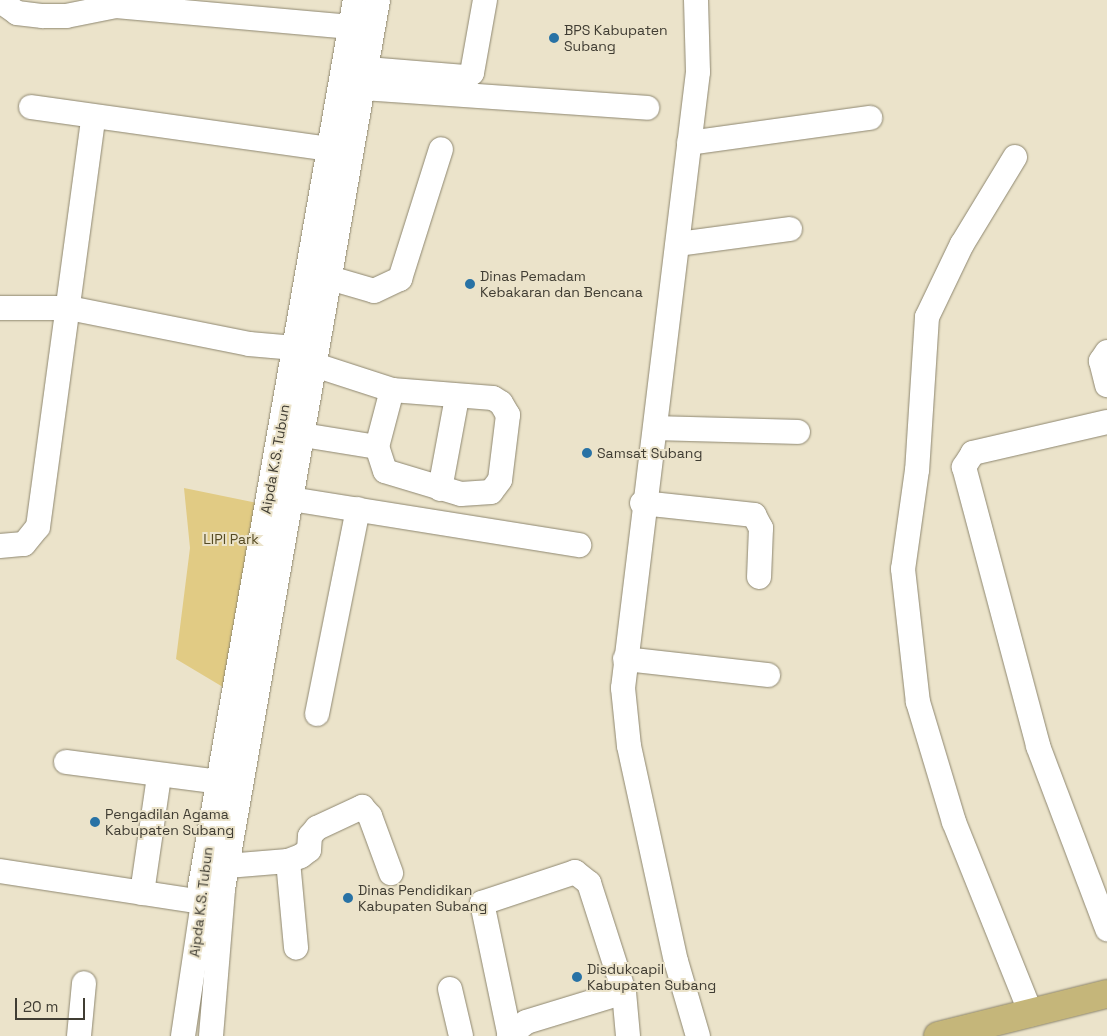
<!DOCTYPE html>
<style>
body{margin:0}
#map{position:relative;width:1107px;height:1036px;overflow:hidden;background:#ebe3ca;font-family:"Space Grotesk",sans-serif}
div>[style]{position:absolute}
.green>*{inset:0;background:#e1cb84}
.roads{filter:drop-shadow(0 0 1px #8e8770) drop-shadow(0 0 1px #8e8770)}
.minor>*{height:24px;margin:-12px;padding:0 12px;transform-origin:12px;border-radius:12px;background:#fff}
.major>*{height:28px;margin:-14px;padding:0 14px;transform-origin:14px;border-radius:14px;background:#c5b67a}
.dots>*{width:14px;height:14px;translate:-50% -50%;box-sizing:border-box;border:2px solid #ebe3ca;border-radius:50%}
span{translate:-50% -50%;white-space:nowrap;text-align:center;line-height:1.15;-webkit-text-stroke:4px #ebe3ca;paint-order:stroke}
.poi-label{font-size:14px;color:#403d33}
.left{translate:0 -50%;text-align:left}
.street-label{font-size:14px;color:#403d33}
.park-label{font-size:14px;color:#564b23}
.scale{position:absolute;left:15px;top:998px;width:70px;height:22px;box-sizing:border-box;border:2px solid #403d33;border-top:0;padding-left:6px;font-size:15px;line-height:18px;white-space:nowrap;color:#403d33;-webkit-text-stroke:4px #ebe3ca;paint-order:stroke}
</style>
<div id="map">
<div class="green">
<i style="clip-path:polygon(184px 488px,277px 507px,243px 699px,176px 659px,190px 548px)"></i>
</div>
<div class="roads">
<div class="minor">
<i style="left:696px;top:0;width:72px;rotate:88.4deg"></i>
<i style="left:698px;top:72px;width:621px;rotate:96.94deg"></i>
<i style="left:623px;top:688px;width:58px;rotate:84.1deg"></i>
<i style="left:629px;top:746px;width:220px;rotate:77.7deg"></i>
<i style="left:676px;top:961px;width:78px;rotate:73.7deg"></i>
<i style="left:0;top:1px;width:21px;rotate:35deg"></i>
<i style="left:17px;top:13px;width:26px;rotate:7deg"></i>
<i style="left:43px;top:16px;width:23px"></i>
<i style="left:66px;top:16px;width:51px;rotate:-11.3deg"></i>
<i style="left:116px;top:6px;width:236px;rotate:5.1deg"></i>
<i style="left:367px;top:69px;width:98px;rotate:4.7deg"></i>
<i style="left:465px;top:77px;width:8px;rotate:-30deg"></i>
<i style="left:472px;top:73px;width:74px;rotate:-79.9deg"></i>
<i style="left:364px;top:88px;width:284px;rotate:4deg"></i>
<i style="left:31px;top:107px;width:303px;rotate:8deg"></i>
<i style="left:689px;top:143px;width:183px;rotate:-7.9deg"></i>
<i style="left:1015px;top:157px;width:102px;rotate:121.3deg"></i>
<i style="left:962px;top:244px;width:81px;rotate:115.6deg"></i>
<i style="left:927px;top:317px;width:153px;rotate:93.7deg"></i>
<i style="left:917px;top:470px;width:100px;rotate:98deg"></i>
<i style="left:903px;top:569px;width:134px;rotate:83.6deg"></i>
<i style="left:918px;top:702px;width:125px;rotate:73.3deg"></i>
<i style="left:954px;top:822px;width:207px;rotate:68.1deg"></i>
<i style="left:678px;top:244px;width:113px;rotate:-7.6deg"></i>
<i style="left:316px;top:274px;width:60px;rotate:16.3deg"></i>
<i style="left:374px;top:291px;width:29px;rotate:-25deg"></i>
<i style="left:400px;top:279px;width:136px;rotate:-72.5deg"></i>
<i style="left:0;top:308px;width:69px"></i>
<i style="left:69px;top:308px;width:184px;rotate:11.3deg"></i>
<i style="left:249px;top:344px;width:46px;rotate:5deg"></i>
<i style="left:1107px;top:352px;width:11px;rotate:124deg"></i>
<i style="left:1101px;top:361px;width:25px;rotate:76deg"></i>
<i style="left:315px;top:365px;width:81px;rotate:18deg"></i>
<i style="left:392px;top:390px;width:101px;rotate:4.5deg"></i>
<i style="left:493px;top:398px;width:9px;rotate:32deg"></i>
<i style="left:501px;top:403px;width:14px;rotate:60deg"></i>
<i style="left:508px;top:415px;width:65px;rotate:97deg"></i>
<i style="left:500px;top:480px;width:15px;rotate:127deg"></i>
<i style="left:491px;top:492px;width:30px;rotate:176deg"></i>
<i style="left:461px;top:494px;width:79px;rotate:-163.2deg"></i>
<i style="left:385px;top:471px;width:25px;rotate:-108deg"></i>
<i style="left:377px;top:447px;width:59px;rotate:-75.3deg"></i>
<i style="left:1107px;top:422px;width:138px;rotate:167deg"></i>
<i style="left:973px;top:453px;width:17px;rotate:123deg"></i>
<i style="left:964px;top:467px;width:289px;rotate:75.1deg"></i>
<i style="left:1038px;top:746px;width:196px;rotate:69.3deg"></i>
<i style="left:656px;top:428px;width:142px;rotate:1.6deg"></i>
<i style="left:303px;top:435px;width:75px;rotate:9.2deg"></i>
<i style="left:440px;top:489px;width:94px;rotate:-79.5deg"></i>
<i style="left:291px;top:499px;width:292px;rotate:9.1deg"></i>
<i style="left:642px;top:503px;width:113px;rotate:6.1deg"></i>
<i style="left:754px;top:515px;width:15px;rotate:62deg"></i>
<i style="left:761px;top:528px;width:49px;rotate:92.3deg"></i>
<i style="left:0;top:546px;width:24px;rotate:-5deg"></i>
<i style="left:24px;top:544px;width:22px;rotate:-51deg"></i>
<i style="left:38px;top:527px;width:413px;rotate:-82.3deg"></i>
<i style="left:625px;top:659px;width:144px;rotate:6.4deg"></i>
<i style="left:317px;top:714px;width:209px;rotate:-78.7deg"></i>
<i style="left:66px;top:762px;width:154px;rotate:7.4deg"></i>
<i style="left:288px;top:861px;width:87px;rotate:84.7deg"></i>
<i style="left:227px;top:866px;width:61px;rotate:-4.7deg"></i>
<i style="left:288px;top:861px;width:14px;rotate:-21deg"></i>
<i style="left:301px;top:856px;width:10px;rotate:-37deg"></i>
<i style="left:309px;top:850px;width:14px;rotate:-86deg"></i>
<i style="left:310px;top:836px;width:11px;rotate:-49deg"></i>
<i style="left:317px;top:828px;width:50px;rotate:-25deg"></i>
<i style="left:362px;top:807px;width:12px;rotate:48deg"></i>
<i style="left:370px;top:816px;width:61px;rotate:69.8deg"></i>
<i style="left:0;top:871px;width:205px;rotate:8.7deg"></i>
<i style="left:142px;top:893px;width:117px;rotate:-81.7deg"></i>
<i style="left:450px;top:989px;width:48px;rotate:76.8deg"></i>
<i style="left:509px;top:1032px;width:132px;rotate:-101.8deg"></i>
<i style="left:482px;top:903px;width:98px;rotate:-18.4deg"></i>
<i style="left:575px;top:872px;width:18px;rotate:38deg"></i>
<i style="left:589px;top:883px;width:114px;rotate:72.2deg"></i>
<i style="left:624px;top:992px;width:44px;rotate:84.8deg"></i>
<i style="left:79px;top:1036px;width:53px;rotate:-84.6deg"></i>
<i style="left:183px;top:1036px;width:135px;rotate:-81.5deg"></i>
<i style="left:203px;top:902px;width:16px;rotate:-101deg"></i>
<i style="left:200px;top:886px;width:899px;rotate:-80.08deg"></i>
<i style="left:211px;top:1036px;width:147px;rotate:-85.3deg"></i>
<i style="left:223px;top:889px;width:902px;rotate:-80.11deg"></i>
<i style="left:509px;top:1036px;width:22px;rotate:-39deg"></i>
<i style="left:526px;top:1022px;width:102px;rotate:-17deg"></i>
</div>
<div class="major">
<i style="left:938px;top:1036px;width:174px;rotate:-14deg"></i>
</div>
</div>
<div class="dots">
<i style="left:554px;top:38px;background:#2872a5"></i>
<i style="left:470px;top:284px;background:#2872a5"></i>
<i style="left:587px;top:453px;background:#2872a5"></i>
<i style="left:95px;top:822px;background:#2872a5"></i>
<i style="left:348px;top:898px;background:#2872a5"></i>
<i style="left:577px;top:977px;background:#2872a5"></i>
</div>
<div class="poi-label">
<span class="left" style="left:564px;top:38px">BPS Kabupaten<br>Subang</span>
<span class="left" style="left:480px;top:284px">Dinas Pemadam<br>Kebakaran dan Bencana</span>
<span class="left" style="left:597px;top:453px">Samsat Subang</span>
<span class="left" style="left:105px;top:822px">Pengadilan Agama<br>Kabupaten Subang</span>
<span class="left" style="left:358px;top:898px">Dinas Pendidikan<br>Kabupaten Subang</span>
<span class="left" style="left:587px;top:977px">Disdukcapil<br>Kabupaten Subang</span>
</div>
<div class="street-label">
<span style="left:275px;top:459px;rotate:-80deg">Aipda K.S. Tubun</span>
<span style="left:201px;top:902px;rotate:-83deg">Aipda K.S. Tubun</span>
</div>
<div class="park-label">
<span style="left:231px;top:539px">LIPI Park</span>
</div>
<div class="scale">20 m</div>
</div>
